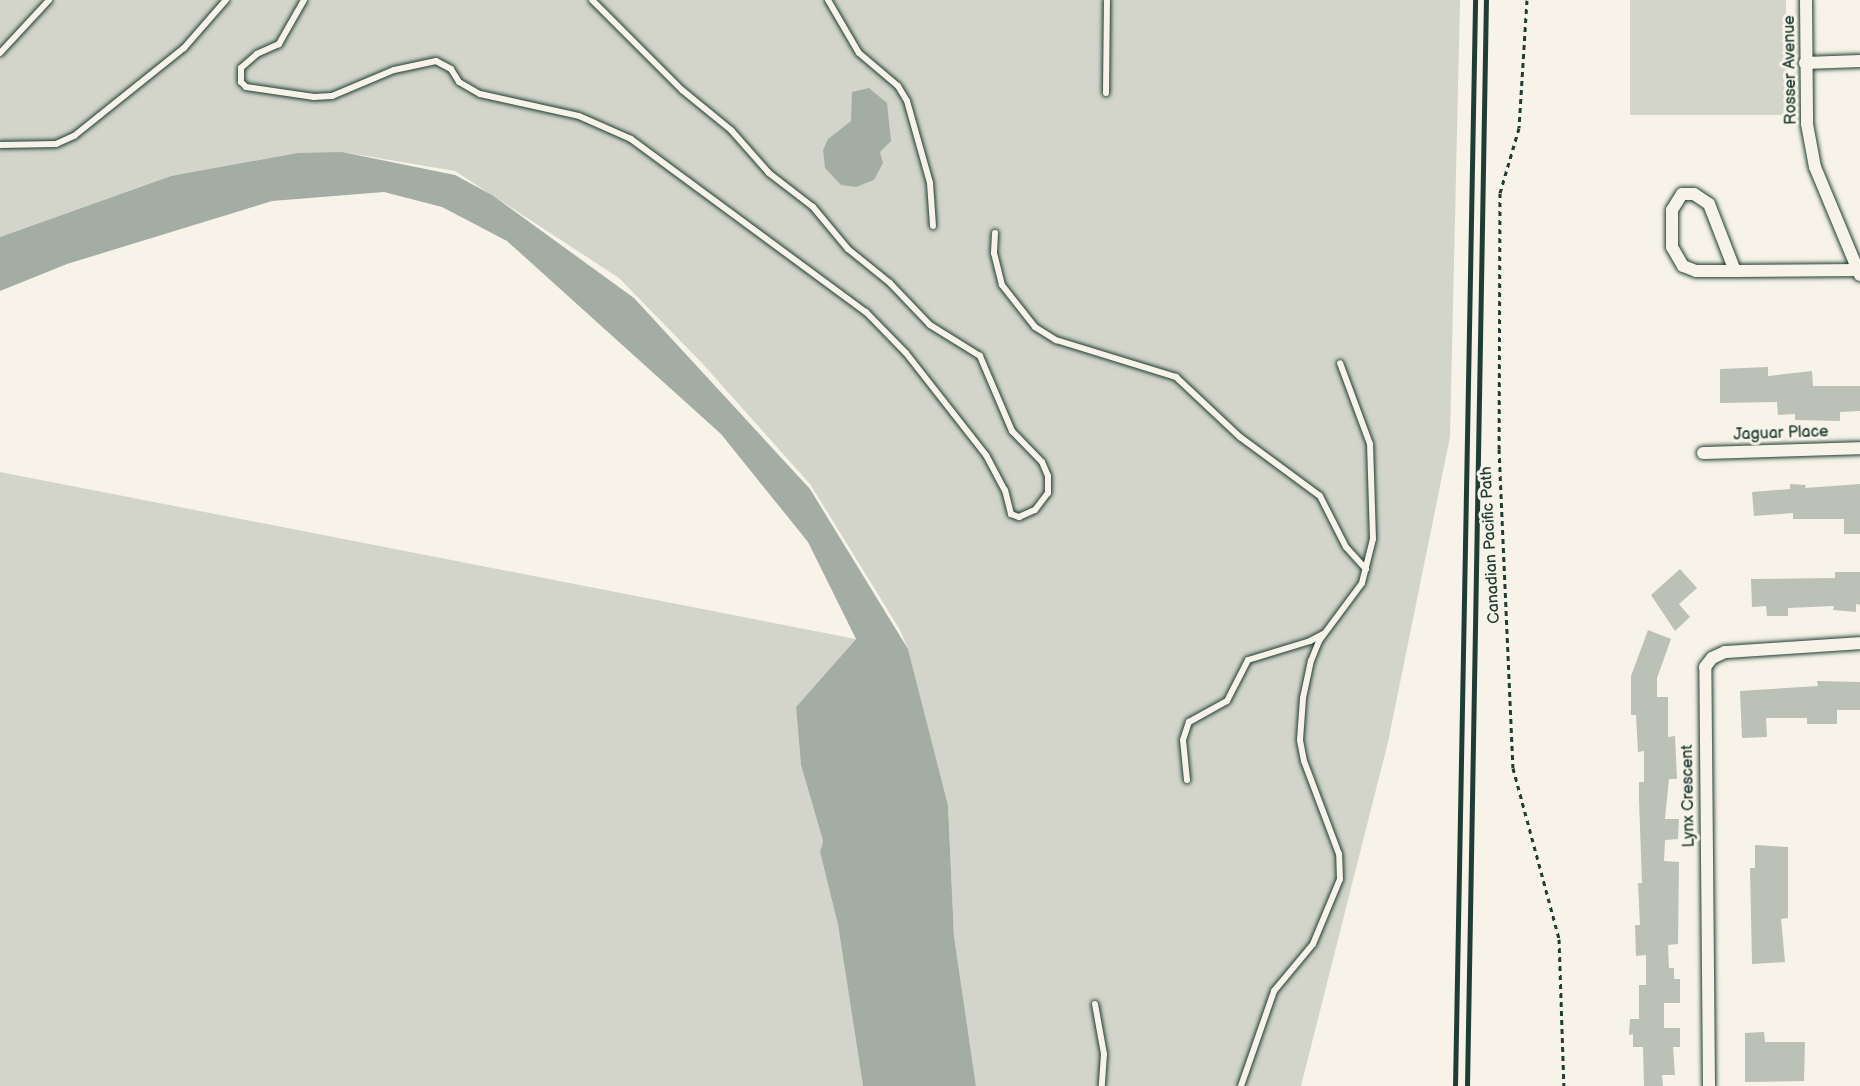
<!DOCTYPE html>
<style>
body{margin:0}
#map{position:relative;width:1860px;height:1086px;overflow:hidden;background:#f7f3e8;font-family:"Balsamiq Sans",sans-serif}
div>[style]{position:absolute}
.green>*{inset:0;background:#d3d5ca;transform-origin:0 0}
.water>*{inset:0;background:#a4ada3}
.building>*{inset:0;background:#bbc1b6}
.path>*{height:3px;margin-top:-1.5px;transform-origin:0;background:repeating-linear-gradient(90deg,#1f3d34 0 4.5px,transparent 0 9px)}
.roads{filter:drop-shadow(0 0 2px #1f3d34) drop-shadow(0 0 2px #1f3d34)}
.lane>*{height:6px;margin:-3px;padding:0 3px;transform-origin:3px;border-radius:3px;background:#f7f3e8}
.street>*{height:12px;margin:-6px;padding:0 6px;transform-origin:6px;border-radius:6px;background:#f7f3e8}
.rail>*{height:4.5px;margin:-2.25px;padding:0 2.25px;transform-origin:2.25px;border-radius:2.25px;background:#1f3d34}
span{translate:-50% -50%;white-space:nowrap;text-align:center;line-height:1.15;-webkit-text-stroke:6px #f7f3e8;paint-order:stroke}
.street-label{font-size:16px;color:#1f3d34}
</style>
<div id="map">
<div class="green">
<i style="clip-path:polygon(0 0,1460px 0,1450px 437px,1388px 742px,1301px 1086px,976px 1086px,954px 936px,948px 805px,908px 649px,900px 630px,810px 484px,702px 363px,619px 278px,455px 171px,342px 152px,171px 176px,0 237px)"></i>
<i style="left:1630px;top:0;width:156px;height:115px"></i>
<i style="clip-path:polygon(0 472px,856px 639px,796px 707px,801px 765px,823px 841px,820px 852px,838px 925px,863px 1086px,0 1086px)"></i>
</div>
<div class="water">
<i style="clip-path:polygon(869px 88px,887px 103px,891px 141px,880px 152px,883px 163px,874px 180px,856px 187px,841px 185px,825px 168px,823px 150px,828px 139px,851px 121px,852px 92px)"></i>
<i style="clip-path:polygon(342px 152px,455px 175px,492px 195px,634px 298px,810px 489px,908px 649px,948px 805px,954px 936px,976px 1086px,863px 1086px,838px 925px,820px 852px,823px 841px,801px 765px,796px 707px,856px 639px,808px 542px,721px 434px,507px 241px,442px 207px,384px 192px,272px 201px,67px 264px,0 291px,0 237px,171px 176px,298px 153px)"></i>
</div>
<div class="building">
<i style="clip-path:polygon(1768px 367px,1768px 376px,1812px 371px,1813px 386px,1860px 386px,1860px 411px,1840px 412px,1840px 421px,1795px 420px,1795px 414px,1778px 415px,1777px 402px,1720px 403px,1720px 369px)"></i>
<i style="clip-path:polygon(1790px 484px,1806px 485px,1805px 488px,1860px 484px,1860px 534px,1844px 534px,1844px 519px,1793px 519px,1793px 513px,1754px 516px,1752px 492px,1790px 489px)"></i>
<i style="clip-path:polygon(1680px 569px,1697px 588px,1679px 604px,1690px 617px,1675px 631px,1651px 595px)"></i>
<i style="clip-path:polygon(1835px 572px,1860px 572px,1860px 605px,1856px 604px,1856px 612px,1833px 610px,1834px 606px,1788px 608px,1788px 616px,1767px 616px,1766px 606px,1752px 607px,1751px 579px,1835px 578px)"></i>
<i style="clip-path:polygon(1648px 630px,1671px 639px,1657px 678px,1657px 697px,1668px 697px,1668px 737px,1675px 736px,1676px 758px,1677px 779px,1669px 779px,1665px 819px,1679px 819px,1678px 839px,1665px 840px,1664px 861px,1679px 862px,1678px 944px,1668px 945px,1669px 968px,1674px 968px,1674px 979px,1680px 979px,1680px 1003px,1664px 1003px,1664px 1028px,1680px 1028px,1680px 1047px,1673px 1047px,1675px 1075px,1662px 1075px,1663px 1086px,1644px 1086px,1643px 1047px,1633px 1047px,1633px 1034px,1629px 1035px,1630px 1019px,1639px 1019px,1639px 985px,1646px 985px,1646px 955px,1636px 956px,1635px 925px,1640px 925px,1638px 883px,1642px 883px,1639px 800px,1639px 782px,1644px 782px,1644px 751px,1638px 752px,1636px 715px,1631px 715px,1631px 676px)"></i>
<i style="clip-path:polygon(1817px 681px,1860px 682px,1860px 710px,1837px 710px,1837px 724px,1807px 724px,1807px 718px,1766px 718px,1767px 737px,1742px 738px,1740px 691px,1818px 686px)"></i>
<i style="clip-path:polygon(1755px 845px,1788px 847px,1788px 918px,1781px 919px,1785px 962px,1752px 964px,1750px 868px,1755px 868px)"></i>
<i style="clip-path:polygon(1764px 1032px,1765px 1042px,1805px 1042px,1804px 1081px,1745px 1082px,1745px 1033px)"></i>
</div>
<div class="path">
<i style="left:1527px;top:0;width:128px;rotate:93.6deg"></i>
<i style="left:1519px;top:128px;width:68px;rotate:106.3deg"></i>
<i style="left:1500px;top:193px;width:256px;rotate:90.2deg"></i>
<i style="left:1499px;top:449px;width:319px;rotate:87.5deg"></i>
<i style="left:1513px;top:768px;width:177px;rotate:74.9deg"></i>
<i style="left:1559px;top:939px;width:147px;rotate:88.1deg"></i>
</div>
<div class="roads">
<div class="lane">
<i style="left:304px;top:0;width:51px;rotate:119.6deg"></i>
<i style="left:279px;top:44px;width:24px;rotate:156deg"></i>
<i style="left:257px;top:54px;width:21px;rotate:139deg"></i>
<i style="left:241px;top:68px;width:14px;rotate:90deg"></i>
<i style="left:241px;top:82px;width:7px;rotate:45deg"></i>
<i style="left:246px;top:87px;width:69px;rotate:8.4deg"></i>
<i style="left:314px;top:97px;width:18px;rotate:-3deg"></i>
<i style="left:332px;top:96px;width:67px;rotate:-22.8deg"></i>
<i style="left:394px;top:70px;width:43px;rotate:-12.1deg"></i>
<i style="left:436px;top:61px;width:17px;rotate:28deg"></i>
<i style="left:451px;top:69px;width:15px;rotate:58deg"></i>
<i style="left:459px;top:82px;width:24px;rotate:30deg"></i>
<i style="left:480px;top:94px;width:101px;rotate:12.5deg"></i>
<i style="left:579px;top:116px;width:57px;rotate:23.9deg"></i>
<i style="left:631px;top:139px;width:292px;rotate:36.4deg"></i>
<i style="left:866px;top:312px;width:57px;rotate:45.7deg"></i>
<i style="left:906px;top:353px;width:130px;rotate:51.9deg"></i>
<i style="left:986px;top:455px;width:40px;rotate:62deg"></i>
<i style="left:1005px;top:490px;width:25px;rotate:76deg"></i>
<i style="left:1011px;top:514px;width:9px;rotate:21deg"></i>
<i style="left:1019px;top:517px;width:17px;rotate:-24deg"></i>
<i style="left:1035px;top:510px;width:21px;rotate:-53deg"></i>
<i style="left:1048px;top:493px;width:17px;rotate:-90deg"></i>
<i style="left:1048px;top:476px;width:15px;rotate:-113deg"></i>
<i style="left:1042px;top:462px;width:43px;rotate:-134.1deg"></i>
<i style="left:1012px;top:431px;width:82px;rotate:-113.1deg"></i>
<i style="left:980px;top:356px;width:59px;rotate:-148.2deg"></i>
<i style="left:930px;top:325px;width:58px;rotate:-133.6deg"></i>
<i style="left:890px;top:283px;width:54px;rotate:-141deg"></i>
<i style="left:848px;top:249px;width:55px;rotate:-129.8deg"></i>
<i style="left:813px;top:207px;width:56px;rotate:-142.3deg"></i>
<i style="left:769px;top:173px;width:57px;rotate:-131.5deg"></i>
<i style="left:731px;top:130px;width:63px;rotate:-140.8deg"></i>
<i style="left:682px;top:90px;width:127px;rotate:-135deg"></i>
<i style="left:828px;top:0;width:61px;rotate:59.7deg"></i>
<i style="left:859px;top:53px;width:51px;rotate:40.2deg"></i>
<i style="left:898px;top:86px;width:17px;rotate:59deg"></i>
<i style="left:907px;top:101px;width:85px;rotate:74.3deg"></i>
<i style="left:930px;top:183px;width:43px;rotate:86deg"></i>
<i style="left:0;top:53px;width:72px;rotate:-47.2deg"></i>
<i style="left:1106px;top:93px;width:93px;rotate:-89.4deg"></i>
<i style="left:0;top:145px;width:56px;rotate:-1deg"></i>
<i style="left:56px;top:144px;width:20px;rotate:-24deg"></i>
<i style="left:74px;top:136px;width:141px;rotate:-38.7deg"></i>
<i style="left:184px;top:48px;width:64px;rotate:-48.8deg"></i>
<i style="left:995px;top:233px;width:20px;rotate:93deg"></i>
<i style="left:994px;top:253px;width:33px;rotate:76deg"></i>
<i style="left:1002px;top:285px;width:53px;rotate:51.8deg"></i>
<i style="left:1035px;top:327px;width:25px;rotate:32deg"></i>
<i style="left:1056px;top:340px;width:126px;rotate:17.1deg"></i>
<i style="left:1176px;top:377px;width:88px;rotate:43.2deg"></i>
<i style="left:1240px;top:437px;width:99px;rotate:36.4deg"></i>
<i style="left:1320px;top:496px;width:57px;rotate:63deg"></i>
<i style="left:1346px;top:547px;width:30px;rotate:48deg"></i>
<i style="left:1187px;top:780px;width:40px;rotate:-95.7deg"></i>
<i style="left:1183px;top:740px;width:19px;rotate:-72deg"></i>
<i style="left:1189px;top:722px;width:43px;rotate:-28.9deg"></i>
<i style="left:1227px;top:701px;width:46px;rotate:-62.9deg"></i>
<i style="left:1248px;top:660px;width:65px;rotate:-17deg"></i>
<i style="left:1310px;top:641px;width:15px;rotate:-28deg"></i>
<i style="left:1095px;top:1004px;width:51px;rotate:79.8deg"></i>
<i style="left:1104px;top:1054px;width:32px;rotate:94deg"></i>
<i style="left:1241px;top:1086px;width:101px;rotate:-70.8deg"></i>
<i style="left:1274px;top:991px;width:61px;rotate:-50.3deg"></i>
<i style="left:1313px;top:944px;width:70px;rotate:-67.4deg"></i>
<i style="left:1340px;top:879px;width:25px;rotate:-92deg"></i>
<i style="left:1339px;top:854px;width:99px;rotate:-110.6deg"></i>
<i style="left:1304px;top:761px;width:21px;rotate:-101deg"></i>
<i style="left:1300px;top:740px;width:42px;rotate:-85.9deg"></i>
<i style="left:1303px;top:698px;width:38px;rotate:-78deg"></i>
<i style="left:1311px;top:661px;width:22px;rotate:-68deg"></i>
<i style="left:1319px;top:641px;width:72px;rotate:-53.4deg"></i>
<i style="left:1362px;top:583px;width:45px;rotate:-76deg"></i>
<i style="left:1373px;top:539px;width:95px;rotate:-91.8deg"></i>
<i style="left:1370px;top:444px;width:86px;rotate:-110.3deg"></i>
</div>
<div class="street">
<i style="left:1806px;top:0;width:124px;rotate:89.5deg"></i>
<i style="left:1807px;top:124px;width:44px;rotate:79.5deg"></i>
<i style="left:1815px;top:167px;width:117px;rotate:67.4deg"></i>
<i style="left:1805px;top:63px;width:55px;rotate:-2.1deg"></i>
<i style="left:1735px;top:271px;width:72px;rotate:-111.2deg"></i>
<i style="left:1709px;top:204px;width:18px;rotate:-146deg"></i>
<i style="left:1694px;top:194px;width:12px;rotate:180deg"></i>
<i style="left:1682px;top:194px;width:19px;rotate:122deg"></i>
<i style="left:1672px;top:210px;width:37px;rotate:90deg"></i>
<i style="left:1672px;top:247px;width:22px;rotate:60deg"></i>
<i style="left:1683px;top:266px;width:14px;rotate:21deg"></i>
<i style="left:1696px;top:271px;width:39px"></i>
<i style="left:1735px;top:271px;width:125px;rotate:-0.5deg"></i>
<i style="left:1703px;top:453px;width:157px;rotate:-1.8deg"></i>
<i style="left:1709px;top:1086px;width:419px;rotate:-90.5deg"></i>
<i style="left:1705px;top:667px;width:11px;rotate:-52deg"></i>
<i style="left:1712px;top:658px;width:14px;rotate:-25deg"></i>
<i style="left:1725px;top:652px;width:135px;rotate:-3.8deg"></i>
</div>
</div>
<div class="rail">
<i style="left:1455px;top:1086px;width:1086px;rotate:-88.94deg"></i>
<i style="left:1467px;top:1086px;width:1086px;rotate:-89deg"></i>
</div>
<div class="street-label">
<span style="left:1791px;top:70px;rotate:-91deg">Rosser Avenue</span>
<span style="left:1781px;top:434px;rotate:-2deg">Jaguar Place</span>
<span style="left:1491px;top:545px;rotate:-93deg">Canadian Pacific Path</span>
<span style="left:1689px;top:796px;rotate:-91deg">Lynx Crescent</span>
</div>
</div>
